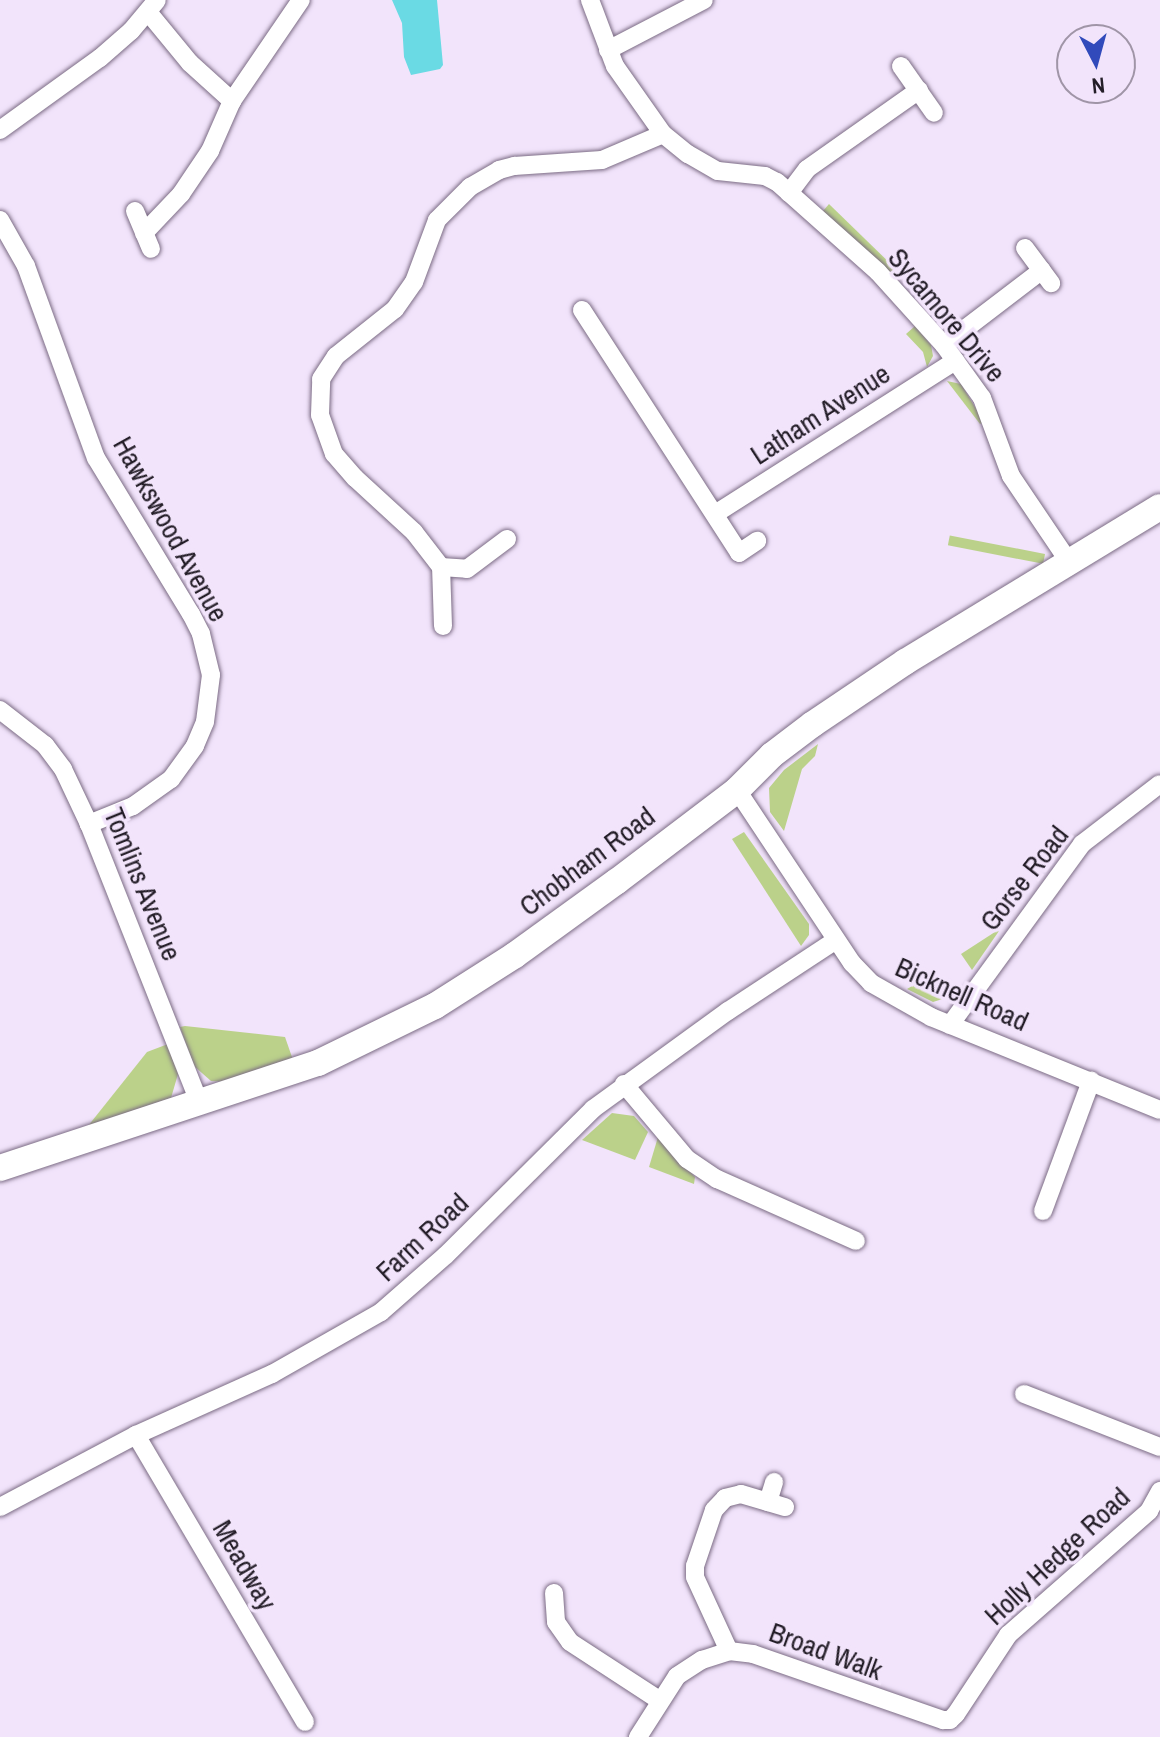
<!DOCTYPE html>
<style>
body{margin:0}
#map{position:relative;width:1160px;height:1737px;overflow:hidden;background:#f2e4fb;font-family:"Archivo Narrow",sans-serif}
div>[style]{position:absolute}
.green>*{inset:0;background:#bbd18a;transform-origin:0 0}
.water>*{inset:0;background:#6adae4}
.roads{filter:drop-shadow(0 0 2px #7b6b84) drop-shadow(0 0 2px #7b6b84)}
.street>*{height:18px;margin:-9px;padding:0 9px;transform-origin:9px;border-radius:9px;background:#fff}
.secondary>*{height:26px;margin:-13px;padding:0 13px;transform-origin:13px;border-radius:13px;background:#fff}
span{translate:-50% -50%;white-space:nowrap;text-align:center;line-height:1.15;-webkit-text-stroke:7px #f2e4fb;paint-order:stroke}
.street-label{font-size:28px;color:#241e28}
.north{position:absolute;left:1056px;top:24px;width:80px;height:80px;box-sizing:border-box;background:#f2e4fb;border:2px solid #a095a7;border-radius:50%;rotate:174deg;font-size:22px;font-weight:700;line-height:32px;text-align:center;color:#241e28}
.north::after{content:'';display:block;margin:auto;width:28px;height:36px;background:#314abb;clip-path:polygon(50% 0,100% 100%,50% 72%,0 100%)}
</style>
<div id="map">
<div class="green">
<i style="clip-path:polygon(829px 204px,899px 272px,893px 277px,823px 211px)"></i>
<i style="clip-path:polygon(915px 326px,931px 345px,933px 356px,927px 367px,923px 352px,906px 334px)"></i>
<i style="clip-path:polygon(947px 381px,961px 384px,984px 422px,980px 424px)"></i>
<i style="left:1045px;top:554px;width:10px;height:97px;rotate:101deg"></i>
<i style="clip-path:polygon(818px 744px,815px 756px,802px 769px,784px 831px,770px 812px,769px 788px,784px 770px)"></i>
<i style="clip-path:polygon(744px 832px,809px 924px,809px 935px,801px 946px,732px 839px)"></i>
<i style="clip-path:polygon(998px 930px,999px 931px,972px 970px,961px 954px)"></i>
<i style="clip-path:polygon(919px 982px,952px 996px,933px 1002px,907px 989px)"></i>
<i style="clip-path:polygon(185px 1026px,285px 1037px,293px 1060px,227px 1082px,211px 1081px,194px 1066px,180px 1027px)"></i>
<i style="clip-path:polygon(168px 1044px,178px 1074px,171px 1098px,88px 1126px,147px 1052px)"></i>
<i style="clip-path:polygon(612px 1113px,634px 1116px,648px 1132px,635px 1160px,582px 1140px)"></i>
<i style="clip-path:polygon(658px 1137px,695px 1177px,694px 1184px,649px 1167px)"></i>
</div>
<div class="water">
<i style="clip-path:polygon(392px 0,437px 0,443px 65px,440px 69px,411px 75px,404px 57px,402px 23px)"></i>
</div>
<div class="roads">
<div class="street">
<i style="left:590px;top:0;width:71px;rotate:69.3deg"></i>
<i style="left:615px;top:66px;width:83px;rotate:54.8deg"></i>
<i style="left:663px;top:134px;width:32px;rotate:39deg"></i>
<i style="left:688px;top:154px;width:34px;rotate:30deg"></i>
<i style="left:718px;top:171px;width:47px;rotate:6.1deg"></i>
<i style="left:765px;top:176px;width:13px;rotate:27deg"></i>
<i style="left:777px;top:182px;width:135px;rotate:41.7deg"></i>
<i style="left:878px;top:272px;width:98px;rotate:47.9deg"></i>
<i style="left:944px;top:345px;width:65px;rotate:54.4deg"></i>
<i style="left:982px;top:398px;width:83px;rotate:69.6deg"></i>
<i style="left:1011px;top:476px;width:104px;rotate:56deg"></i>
<i style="left:148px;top:12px;width:66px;rotate:50.5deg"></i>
<i style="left:190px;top:63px;width:57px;rotate:42.1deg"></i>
<i style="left:608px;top:50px;width:108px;rotate:-27.5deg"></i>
<i style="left:901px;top:66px;width:57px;rotate:54.9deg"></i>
<i style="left:0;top:130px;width:123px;rotate:-35.8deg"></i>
<i style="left:100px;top:58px;width:41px;rotate:-41.1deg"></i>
<i style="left:131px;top:31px;width:40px;rotate:-50deg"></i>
<i style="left:789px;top:193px;width:30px;rotate:-53deg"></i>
<i style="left:807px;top:169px;width:137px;rotate:-35.2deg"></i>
<i style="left:135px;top:211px;width:41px;rotate:67.2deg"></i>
<i style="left:0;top:220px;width:53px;rotate:60.5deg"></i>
<i style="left:26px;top:266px;width:204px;rotate:70deg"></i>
<i style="left:96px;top:458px;width:183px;rotate:58.7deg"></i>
<i style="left:191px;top:614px;width:22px;rotate:63deg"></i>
<i style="left:201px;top:634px;width:42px;rotate:76.3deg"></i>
<i style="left:211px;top:675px;width:47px;rotate:97.3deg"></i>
<i style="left:205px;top:722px;width:26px;rotate:113deg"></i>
<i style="left:195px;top:746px;width:41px;rotate:126deg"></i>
<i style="left:171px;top:779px;width:47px;rotate:144.6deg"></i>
<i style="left:133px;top:806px;width:48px;rotate:157.8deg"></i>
<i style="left:144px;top:233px;width:54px;rotate:-46.5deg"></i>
<i style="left:181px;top:194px;width:52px;rotate:-56deg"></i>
<i style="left:210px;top:151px;width:55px;rotate:-66.3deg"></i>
<i style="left:232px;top:101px;width:122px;rotate:-55.7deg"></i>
<i style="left:1025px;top:248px;width:44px;rotate:53.4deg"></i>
<i style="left:582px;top:310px;width:289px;rotate:57.1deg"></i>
<i style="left:739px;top:553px;width:22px;rotate:-34deg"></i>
<i style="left:944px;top:345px;width:123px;rotate:-37.4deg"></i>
<i style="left:715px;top:514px;width:285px;rotate:-32.5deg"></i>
<i style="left:441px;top:567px;width:26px;rotate:4deg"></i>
<i style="left:467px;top:569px;width:50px;rotate:-36.9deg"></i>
<i style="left:443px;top:626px;width:59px;rotate:-91.9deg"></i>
<i style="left:441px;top:567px;width:44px;rotate:-127.6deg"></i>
<i style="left:414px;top:532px;width:80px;rotate:-137.5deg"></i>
<i style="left:355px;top:478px;width:32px;rotate:-131deg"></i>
<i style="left:334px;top:454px;width:41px;rotate:-109.7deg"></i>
<i style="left:320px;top:415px;width:36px;rotate:-88deg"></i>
<i style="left:321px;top:379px;width:27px;rotate:-57deg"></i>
<i style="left:336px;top:356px;width:75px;rotate:-38.5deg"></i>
<i style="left:395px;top:309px;width:33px;rotate:-55deg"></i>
<i style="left:414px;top:282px;width:66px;rotate:-69.6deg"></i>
<i style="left:437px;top:220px;width:47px;rotate:-45deg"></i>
<i style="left:470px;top:187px;width:34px;rotate:-30deg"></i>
<i style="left:499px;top:170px;width:16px;rotate:-15deg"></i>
<i style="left:514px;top:166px;width:88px;rotate:-3.9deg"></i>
<i style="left:602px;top:160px;width:66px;rotate:-23.1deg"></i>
<i style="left:0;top:710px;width:57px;rotate:37.9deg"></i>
<i style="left:45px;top:745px;width:30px;rotate:53deg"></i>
<i style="left:63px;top:769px;width:61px;rotate:64.7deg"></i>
<i style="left:89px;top:824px;width:299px;rotate:68.4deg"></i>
<i style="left:737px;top:790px;width:208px;rotate:56.4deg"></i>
<i style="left:852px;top:963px;width:28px;rotate:46deg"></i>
<i style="left:871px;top:983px;width:69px;rotate:29.5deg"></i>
<i style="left:931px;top:1017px;width:247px;rotate:22.1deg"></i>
<i style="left:950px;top:1025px;width:224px;rotate:-53.9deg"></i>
<i style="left:1082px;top:844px;width:98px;rotate:-37.6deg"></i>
<i style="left:624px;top:1084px;width:98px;rotate:50deg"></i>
<i style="left:687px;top:1159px;width:36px;rotate:34deg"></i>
<i style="left:717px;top:1179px;width:152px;rotate:24deg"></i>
<i style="left:1043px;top:1211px;width:139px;rotate:-69.7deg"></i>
<i style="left:1024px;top:1394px;width:146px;rotate:21.3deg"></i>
<i style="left:136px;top:1435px;width:333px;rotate:59.5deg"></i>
<i style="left:768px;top:1502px;width:21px;rotate:-73deg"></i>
<i style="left:0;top:1507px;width:154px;rotate:-27.9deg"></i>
<i style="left:136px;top:1435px;width:149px;rotate:-24.2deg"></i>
<i style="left:272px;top:1374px;width:125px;rotate:-29.6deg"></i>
<i style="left:381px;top:1312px;width:86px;rotate:-41.2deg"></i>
<i style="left:446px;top:1255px;width:207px;rotate:-44.8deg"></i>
<i style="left:593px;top:1109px;width:167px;rotate:-36deg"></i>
<i style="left:728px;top:1011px;width:129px;rotate:-33.3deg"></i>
<i style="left:554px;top:1593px;width:29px;rotate:86deg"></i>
<i style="left:556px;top:1622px;width:24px;rotate:55deg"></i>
<i style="left:570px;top:1642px;width:106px;rotate:33.1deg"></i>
<i style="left:729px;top:1651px;width:81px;rotate:-114.7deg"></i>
<i style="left:695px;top:1577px;width:11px;rotate:-90deg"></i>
<i style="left:695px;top:1566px;width:59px;rotate:-71.3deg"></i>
<i style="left:714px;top:1510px;width:16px;rotate:-47deg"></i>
<i style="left:725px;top:1498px;width:16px;rotate:-14deg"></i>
<i style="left:741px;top:1494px;width:46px;rotate:16.5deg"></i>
<i style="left:943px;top:1720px;width:7px"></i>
<i style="left:950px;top:1720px;width:8px;rotate:-45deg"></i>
<i style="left:956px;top:1714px;width:95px;rotate:-56.6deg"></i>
<i style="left:1008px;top:1635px;width:188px;rotate:-41.3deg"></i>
<i style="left:1149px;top:1511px;width:23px;rotate:-61deg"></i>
<i style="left:638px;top:1737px;width:72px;rotate:-57.4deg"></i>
<i style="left:677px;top:1676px;width:30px;rotate:-33deg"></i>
<i style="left:702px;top:1660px;width:28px;rotate:-18deg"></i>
<i style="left:729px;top:1651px;width:24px;rotate:7deg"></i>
<i style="left:753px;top:1654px;width:201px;rotate:19.2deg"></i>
</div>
<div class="secondary">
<i style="left:0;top:1168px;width:335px;rotate:-18.3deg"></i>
<i style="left:318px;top:1063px;width:130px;rotate:-26deg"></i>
<i style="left:435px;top:1006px;width:95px;rotate:-32.5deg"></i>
<i style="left:515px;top:955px;width:125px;rotate:-35.9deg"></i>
<i style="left:616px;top:882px;width:152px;rotate:-37.2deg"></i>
<i style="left:737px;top:790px;width:49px;rotate:-45deg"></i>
<i style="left:772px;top:755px;width:51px;rotate:-37.1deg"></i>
<i style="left:813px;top:724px;width:111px;rotate:-34deg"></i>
<i style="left:905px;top:662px;width:298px;rotate:-31.3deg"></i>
</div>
</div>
<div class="street-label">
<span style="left:947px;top:315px;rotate:50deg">Sycamore Drive</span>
<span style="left:820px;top:414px;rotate:-33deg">Latham Avenue</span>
<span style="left:171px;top:529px;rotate:61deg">Hawkswood Avenue</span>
<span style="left:587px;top:861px;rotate:-37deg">Chobham Road</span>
<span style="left:1024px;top:878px;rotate:-52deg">Gorse Road</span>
<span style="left:143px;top:884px;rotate:68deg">Tomlins Avenue</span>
<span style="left:962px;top:994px;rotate:24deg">Bicknell Road</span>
<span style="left:422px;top:1237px;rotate:-43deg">Farm Road</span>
<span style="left:1057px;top:1556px;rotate:-43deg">Holly Hedge Road</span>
<span style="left:245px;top:1565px;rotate:60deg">Meadway</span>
<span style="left:826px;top:1651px;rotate:20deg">Broad Walk</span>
</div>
<div class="north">N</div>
</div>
